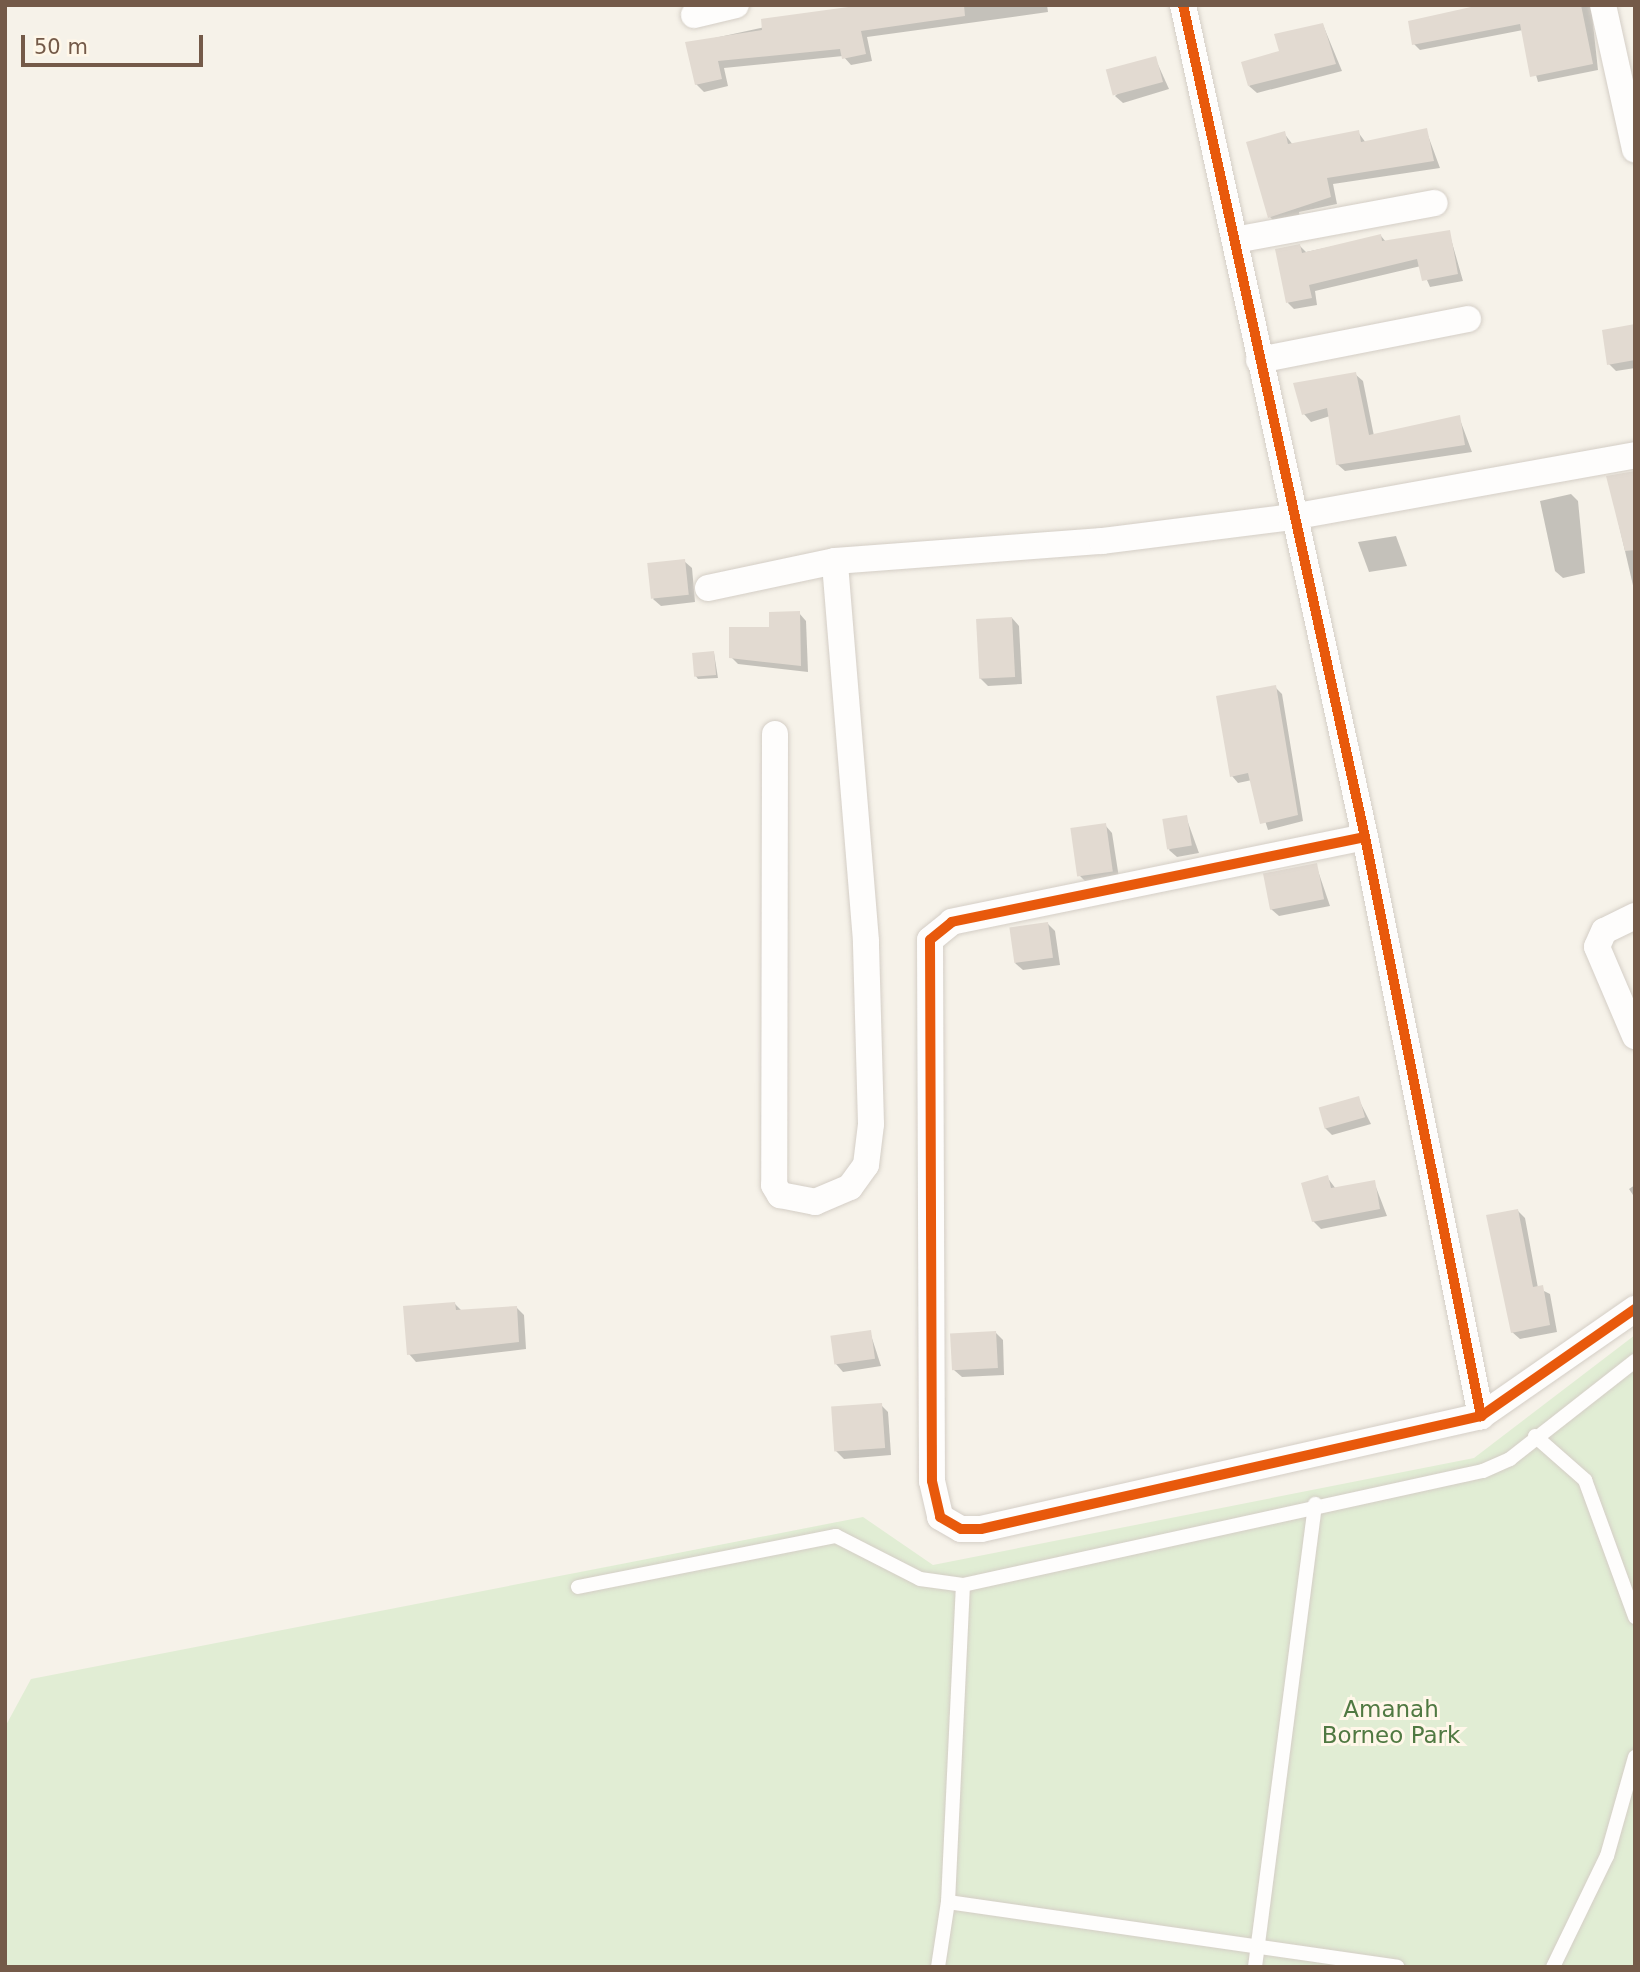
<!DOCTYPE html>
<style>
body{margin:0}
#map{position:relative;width:1640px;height:1972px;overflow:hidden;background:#f6f2e9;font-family:"DejaVu Sans",sans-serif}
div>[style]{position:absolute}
.green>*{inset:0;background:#e1edd4}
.shadow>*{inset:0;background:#0003}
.building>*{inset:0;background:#e2dad1;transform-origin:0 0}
.roads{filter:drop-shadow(0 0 2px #d4cec6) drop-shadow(0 0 2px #d4cec6)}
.service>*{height:14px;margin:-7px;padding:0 7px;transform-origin:7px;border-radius:7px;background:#fefdfc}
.minor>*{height:26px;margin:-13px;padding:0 13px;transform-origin:13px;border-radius:13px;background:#fefdfc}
.cycleway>*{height:10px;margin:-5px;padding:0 5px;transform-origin:5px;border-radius:5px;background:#e8590c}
span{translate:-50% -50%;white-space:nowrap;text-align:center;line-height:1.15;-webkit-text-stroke:6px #fff7e9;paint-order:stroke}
.park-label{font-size:23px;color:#507942}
.frame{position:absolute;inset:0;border:7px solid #745a49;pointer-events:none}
.scale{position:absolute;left:21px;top:35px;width:182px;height:32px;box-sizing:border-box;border:4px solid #745a49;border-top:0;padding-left:9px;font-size:21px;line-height:24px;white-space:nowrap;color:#745a49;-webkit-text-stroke:5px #fff7e9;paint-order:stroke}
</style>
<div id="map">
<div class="green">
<i style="clip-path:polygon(1635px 1335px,1635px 1967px,5px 1967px,5px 1727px,31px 1679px,863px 1517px,933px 1565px,1474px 1458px)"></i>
</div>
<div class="shadow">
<i style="clip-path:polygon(867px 5px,1047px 5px,1048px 12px,867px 37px,872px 61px,851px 65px,843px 56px,724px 68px,728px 86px,704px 92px,696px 84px,687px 44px)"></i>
<i style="clip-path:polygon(1499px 5px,1591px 5px,1598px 70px,1538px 82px,1523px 30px,1420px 50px,1414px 44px)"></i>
<i style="clip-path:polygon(1323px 25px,1342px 71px,1257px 93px,1249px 86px,1281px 52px)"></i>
<i style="clip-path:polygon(1155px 58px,1169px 89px,1123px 103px,1115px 96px)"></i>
<i style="clip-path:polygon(1426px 130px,1440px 168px,1333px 184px,1337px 204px,1299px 212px,1300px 220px,1277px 224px,1270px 217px,1284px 133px,1293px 145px,1358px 132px,1366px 143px)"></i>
<i style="clip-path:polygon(1449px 232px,1463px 281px,1430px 287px,1421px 266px,1315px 291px,1317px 305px,1294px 309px,1288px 303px,1300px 246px,1306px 252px,1381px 236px,1386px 242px)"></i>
<i style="clip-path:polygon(1635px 327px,1635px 368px,1616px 371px,1609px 364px)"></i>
<i style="clip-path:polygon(1355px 374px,1363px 381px,1374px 436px,1459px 417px,1472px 452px,1345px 471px,1337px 464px,1330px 416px,1311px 422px,1304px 414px)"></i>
<i style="clip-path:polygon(1635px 473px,1635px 594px,1608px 478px)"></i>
<i style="clip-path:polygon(1571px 494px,1578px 501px,1585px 573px,1563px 578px,1555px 571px,1540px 501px)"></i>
<i style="clip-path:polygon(1396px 536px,1407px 566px,1369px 572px,1358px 542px)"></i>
<i style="clip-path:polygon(684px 561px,692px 568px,695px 602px,661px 606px,653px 599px)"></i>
<i style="clip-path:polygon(799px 613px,806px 621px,808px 672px,738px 664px,731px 657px)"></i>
<i style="clip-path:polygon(1012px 618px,1019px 626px,1022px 684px,988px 686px,980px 678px)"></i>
<i style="clip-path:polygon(714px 653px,718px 678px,698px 679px,695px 675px)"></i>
<i style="clip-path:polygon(1275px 687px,1282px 694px,1303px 821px,1268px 830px,1252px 780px,1238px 783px,1232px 776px)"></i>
<i style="clip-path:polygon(1186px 817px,1199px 853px,1177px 857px,1169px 850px)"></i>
<i style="clip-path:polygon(1105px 825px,1112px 833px,1119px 878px,1087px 883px,1080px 876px)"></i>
<i style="clip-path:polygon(1316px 865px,1330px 906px,1279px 916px,1271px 909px)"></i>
<i style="clip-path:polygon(1048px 924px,1055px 931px,1060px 965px,1023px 970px,1015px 963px)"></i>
<i style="clip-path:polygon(1358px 1098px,1371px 1124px,1332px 1135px,1325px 1128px)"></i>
<i style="clip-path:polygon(1327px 1177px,1336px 1189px,1374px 1182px,1387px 1216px,1321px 1229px,1313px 1221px)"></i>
<i style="clip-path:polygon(1635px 1185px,1635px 1198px,1629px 1189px)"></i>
<i style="clip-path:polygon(1518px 1211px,1525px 1218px,1538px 1288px,1550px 1294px,1557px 1332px,1520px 1339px,1512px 1332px)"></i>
<i style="clip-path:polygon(455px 1304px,462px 1311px,517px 1308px,524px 1315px,526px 1349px,416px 1362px,409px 1354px)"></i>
<i style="clip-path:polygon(870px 1332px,881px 1366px,843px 1372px,836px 1364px)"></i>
<i style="clip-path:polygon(995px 1332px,1003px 1340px,1004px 1375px,962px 1377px,954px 1370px)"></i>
<i style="clip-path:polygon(881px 1405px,888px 1412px,891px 1455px,844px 1459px,836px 1451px)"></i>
</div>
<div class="building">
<i style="clip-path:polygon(863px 5px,964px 5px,965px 16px,861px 31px,866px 54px,842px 59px,840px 49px,718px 61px,722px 79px,695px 85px,685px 42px,762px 30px,761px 19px)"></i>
<i style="clip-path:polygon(1480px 5px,1581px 5px,1593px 64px,1530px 77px,1520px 24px,1412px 45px,1408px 21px)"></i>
<i style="clip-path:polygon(1323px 23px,1336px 64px,1248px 86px,1241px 62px,1279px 51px,1274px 34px)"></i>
<i style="left:1156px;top:56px;width:27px;height:52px;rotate:75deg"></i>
<i style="clip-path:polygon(1427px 128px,1434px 161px,1327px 178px,1331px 197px,1268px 218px,1246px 142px,1285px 131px,1288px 144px,1359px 130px,1361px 142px)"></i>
<i style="clip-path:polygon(1450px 230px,1458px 274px,1422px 281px,1417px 259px,1309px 285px,1312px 298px,1286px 303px,1275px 249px,1300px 244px,1302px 253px,1381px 234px,1382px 241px)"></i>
<i style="clip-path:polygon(1635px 324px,1635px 360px,1607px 365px,1602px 330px)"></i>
<i style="clip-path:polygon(1356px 372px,1369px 435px,1460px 415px,1465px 445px,1336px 465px,1327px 408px,1302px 415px,1293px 383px)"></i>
<i style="clip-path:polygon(1635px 471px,1635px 550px,1625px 551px,1606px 476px)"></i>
<i style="left:685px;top:559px;width:36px;height:38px;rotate:84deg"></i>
<i style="clip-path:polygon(800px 611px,801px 666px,729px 658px,729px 627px,769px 627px,769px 612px)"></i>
<i style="left:1012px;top:617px;width:60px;height:36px;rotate:87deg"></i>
<i style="left:714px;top:651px;width:24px;height:22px;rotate:85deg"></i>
<i style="clip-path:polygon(1276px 685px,1298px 815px,1260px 824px,1248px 773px,1230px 777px,1216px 696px)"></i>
<i style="left:1187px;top:815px;width:31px;height:25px;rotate:81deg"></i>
<i style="left:1106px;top:823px;width:49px;height:36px;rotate:82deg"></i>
<i style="left:1317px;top:863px;width:37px;height:55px;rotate:79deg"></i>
<i style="left:1048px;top:922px;width:36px;height:39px;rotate:82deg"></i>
<i style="left:1359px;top:1096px;width:22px;height:42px;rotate:74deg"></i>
<i style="clip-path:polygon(1328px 1175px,1331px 1188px,1375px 1180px,1380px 1209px,1312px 1222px,1301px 1183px)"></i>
<i style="clip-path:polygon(1518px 1209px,1533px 1287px,1543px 1285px,1550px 1325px,1511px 1333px,1486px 1215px)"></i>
<i style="clip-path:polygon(455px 1302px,456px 1310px,517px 1306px,519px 1342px,407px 1355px,403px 1306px)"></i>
<i style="left:871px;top:1330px;width:29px;height:41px;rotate:82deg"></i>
<i style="left:996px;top:1331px;width:37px;height:46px;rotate:87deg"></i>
<i style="left:882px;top:1403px;width:45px;height:51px;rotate:86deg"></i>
</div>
<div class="roads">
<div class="service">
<i style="left:1535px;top:1436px;width:67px;rotate:41.3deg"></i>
<i style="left:1585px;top:1480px;width:146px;rotate:69.9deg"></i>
<i style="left:578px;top:1587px;width:263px;rotate:-11.2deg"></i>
<i style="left:836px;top:1536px;width:94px;rotate:27.1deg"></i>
<i style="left:920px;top:1579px;width:43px;rotate:7.9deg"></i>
<i style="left:963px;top:1585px;width:532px;rotate:-12.37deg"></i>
<i style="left:1483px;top:1471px;width:30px;rotate:-24deg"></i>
<i style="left:1510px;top:1459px;width:159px;rotate:-38.1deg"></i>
<i style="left:948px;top:1902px;width:454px;rotate:8.2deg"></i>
<i style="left:938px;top:1967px;width:66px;rotate:-81.3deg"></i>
<i style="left:948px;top:1902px;width:317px;rotate:-87.3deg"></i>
<i style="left:1255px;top:1967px;width:467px;rotate:-82.6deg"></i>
<i style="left:1553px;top:1967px;width:123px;rotate:-64.1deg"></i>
<i style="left:1607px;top:1856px;width:103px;rotate:-74.2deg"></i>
</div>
<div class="minor">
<i style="left:1183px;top:5px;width:852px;rotate:77.66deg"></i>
<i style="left:1365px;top:837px;width:591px;rotate:78.67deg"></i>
<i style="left:1603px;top:5px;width:148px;rotate:77.5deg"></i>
<i style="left:694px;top:15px;width:43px;rotate:-13.4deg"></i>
<i style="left:1235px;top:240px;width:203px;rotate:-10.5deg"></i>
<i style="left:1259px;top:360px;width:213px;rotate:-11.1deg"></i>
<i style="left:708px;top:588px;width:130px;rotate:-12deg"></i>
<i style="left:835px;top:561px;width:268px;rotate:-4.3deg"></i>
<i style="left:1102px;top:541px;width:192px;rotate:-7.2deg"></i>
<i style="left:1292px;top:517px;width:349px;rotate:-10.2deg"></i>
<i style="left:775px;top:734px;width:451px;rotate:90.1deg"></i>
<i style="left:774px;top:1185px;width:12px;rotate:59deg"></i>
<i style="left:780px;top:1195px;width:36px;rotate:11deg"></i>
<i style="left:815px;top:1202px;width:38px;rotate:-23deg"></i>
<i style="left:850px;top:1187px;width:27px;rotate:-54deg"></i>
<i style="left:866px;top:1165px;width:41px;rotate:-83deg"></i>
<i style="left:871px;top:1124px;width:183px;rotate:-91.6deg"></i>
<i style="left:866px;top:941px;width:381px;rotate:-94.7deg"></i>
<i style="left:1365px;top:837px;width:422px;rotate:168.4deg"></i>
<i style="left:952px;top:922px;width:28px;rotate:141deg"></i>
<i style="left:930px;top:940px;width:541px;rotate:89.79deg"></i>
<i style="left:932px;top:1481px;width:37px;rotate:77deg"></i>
<i style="left:940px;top:1517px;width:24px;rotate:30deg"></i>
<i style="left:961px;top:1529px;width:20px"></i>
<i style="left:981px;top:1529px;width:513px;rotate:-12.73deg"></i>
<i style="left:1481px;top:1416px;width:188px;rotate:-34.8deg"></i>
<i style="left:1635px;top:916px;width:34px;rotate:154deg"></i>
<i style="left:1604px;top:931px;width:17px;rotate:114deg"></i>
<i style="left:1597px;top:947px;width:97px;rotate:66.9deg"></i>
</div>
</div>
<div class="cycleway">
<i style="left:1183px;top:5px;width:852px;rotate:77.66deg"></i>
<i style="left:1365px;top:837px;width:591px;rotate:78.67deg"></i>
<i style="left:1365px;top:837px;width:422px;rotate:168.4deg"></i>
<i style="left:952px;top:922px;width:28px;rotate:141deg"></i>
<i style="left:930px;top:940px;width:541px;rotate:89.79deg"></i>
<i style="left:932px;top:1481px;width:37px;rotate:77deg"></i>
<i style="left:940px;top:1517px;width:24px;rotate:30deg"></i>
<i style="left:961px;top:1529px;width:20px"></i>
<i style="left:981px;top:1529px;width:513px;rotate:-12.73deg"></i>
<i style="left:1481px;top:1416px;width:188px;rotate:-34.8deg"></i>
</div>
<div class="park-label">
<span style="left:1391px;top:1722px">Amanah<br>Borneo Park</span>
</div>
<div class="frame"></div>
<div class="scale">50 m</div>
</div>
